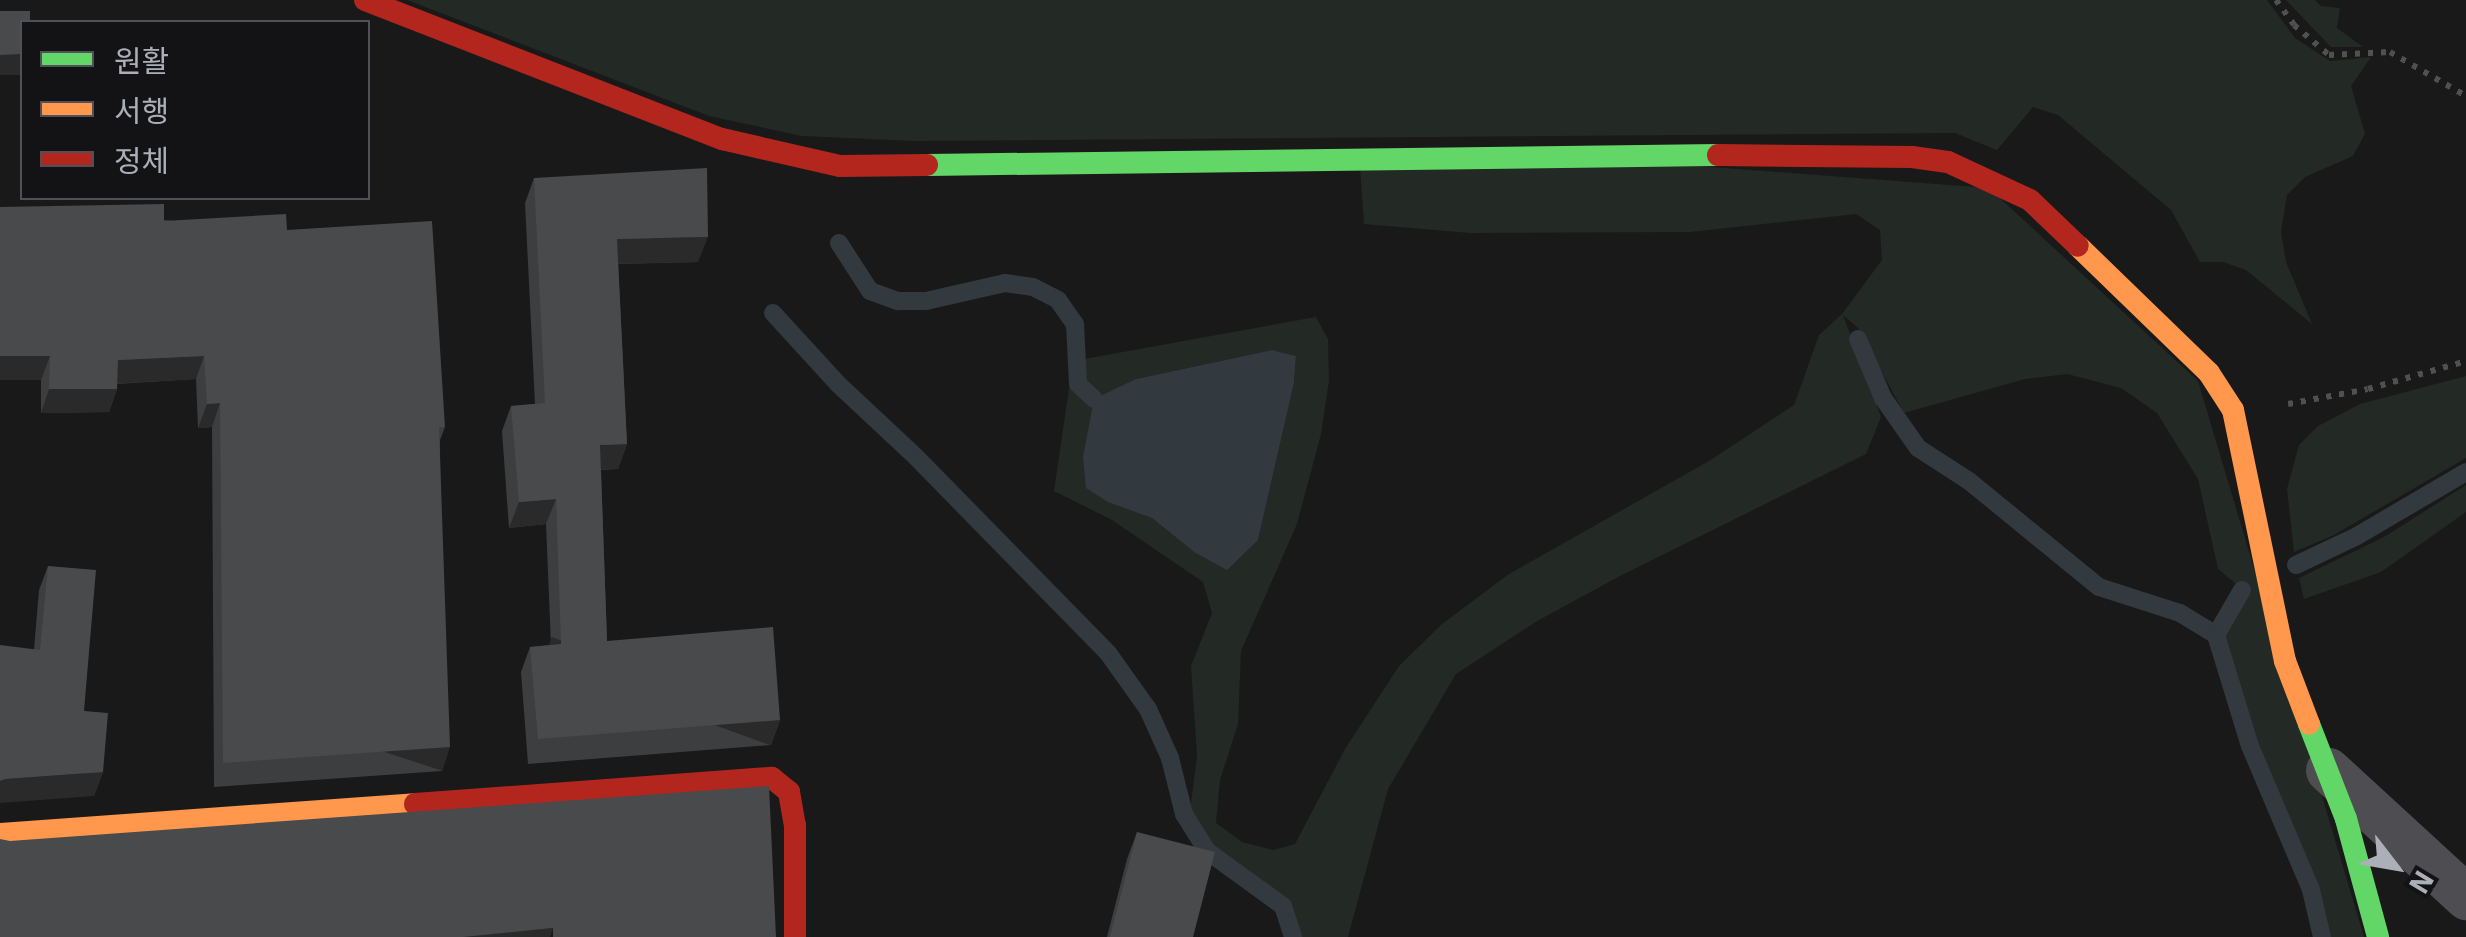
<!DOCTYPE html>
<meta charset="utf-8">
<style>
body{margin:0}
#map{position:relative;width:2466px;height:937px;overflow:hidden;background:#191919;font-family:"IBM Plex Sans","Noto Sans KR",sans-serif}
div>[style]{position:absolute}
.green>*{inset:0;background:#232924}
.water>*{inset:0;background:#32393f}
.stream>*{height:18px;margin:-9px;padding:0 9px;transform-origin:9px;border-radius:9px;background:#32393f}
.path>*{height:6px;margin-top:-3px;transform-origin:0;background:repeating-linear-gradient(90deg,#4f5052 0 5px,transparent 0 13px)}
.street>*{height:45px;margin:-22.5px;padding:0 22.5px;transform-origin:22.5px;border-radius:22.5px;background:#4e4e52}
.fast>*{height:22px;margin:-11px;padding:0 11px;transform-origin:11px;border-radius:11px;background:#63d668}
.slow>*{height:22px;margin:-11px;padding:0 11px;transform-origin:11px;border-radius:11px;background:#ff974d}
.jam>*{height:22px;margin:-11px;padding:0 11px;transform-origin:11px;border-radius:11px;background:#b3261e}
.wall>*{inset:0;background:#3d3e3f}
.shaded-wall>*{inset:0;background:#2a2a2a;transform-origin:0 0}
.building>*{inset:0;background:#494a4c}
span{translate:-50% -50%;white-space:nowrap;text-align:center;line-height:1.15;-webkit-text-stroke:8px #131315;paint-order:stroke}
.legend{position:absolute;left:20px;top:20px;width:350px;height:180px;box-sizing:border-box;background:#131315;border:2px solid #505156;margin:0;padding:12px 18px;list-style:none;font-size:30px;color:#acafb8}
.legend li{display:flex;align-items:center;gap:20px;height:50px}
.legend b{width:50px;border:2px solid #505156}
.north{position:absolute;left:2346px;top:817px;width:100px;height:100px;-webkit-text-stroke:8px #131315;paint-order:stroke;rotate:121deg;font-size:28px;font-weight:700;line-height:40px;text-align:center;color:#acafb8}
.north::after{content:'';display:block;margin:auto;width:35px;height:45px;background:#acafb8;clip-path:polygon(50% 0,100% 100%,50% 72%,0 100%)}
</style>
<div id="map">
<div class="green">
<i style="clip-path:polygon(407px 0,2267px 0,2295px 38px,2330px 61px,2371px 57px,2351px 86px,2365px 134px,2353px 156px,2305px 177px,2287px 195px,2281px 232px,2286px 262px,2312px 324px,2246px 270px,2223px 262px,2200px 262px,2171px 210px,2058px 115px,2033px 107px,1997px 150px,1955px 133px,915px 141px,802px 136px,709px 116px)"></i>
<i style="clip-path:polygon(2286px 0,2315px 0,2321px 6px,2340px 8px,2337px 28px,2363px 47px,2331px 47px)"></i>
<i style="clip-path:polygon(evenodd,1360px 167px,1711px 167px,1989px 188px,2198px 381px,2364px 937px,2327px 937px,2313px 881px,2257px 743px,2223px 637px,2241px 588px,2218px 569px,2198px 479px,2157px 413px,2121px 388px,2067px 374px,2025px 379px,1904px 413px,1858px 328px,1843px 315px,1881px 417px,1866px 454px,1620px 576px,1537px 621px,1456px 674px,1388px 789px,1348px 937px,1300px 937px,1288px 902px,1212px 847px,1190px 811px,1197px 755px,1191px 666px,1212px 613px,1203px 582px,1112px 520px,1054px 491px,1073px 361px,1316px 317px,1328px 339px,1329px 381px,1321px 434px,1297px 524px,1241px 651px,1238px 724px,1220px 780px,1216px 823px,1242px 842px,1273px 850px,1295px 844px,1345px 749px,1399px 666px,1442px 624px,1509px 574px,1709px 461px,1794px 405px,1819px 335px,1842px 314px,1882px 260px,1880px 230px,1856px 214px,1690px 232px,1470px 233px,1364px 224px,1360px 167px,1272px 350px,1296px 356px,1294px 383px,1258px 540px,1194px 552px,1152px 518px,1136px 379px,1272px 350px)"></i>
<i style="clip-path:polygon(2466px 376px,2466px 458px,2334px 535px,2294px 552px,2287px 489px,2299px 445px,2318px 426px,2360px 404px)"></i>
<i style="clip-path:polygon(2466px 485px,2466px 512px,2381px 572px,2304px 599px,2299px 578px,2384px 537px)"></i>
</div>
<div class="water">
<i style="clip-path:polygon(1272px 350px,1296px 356px,1294px 383px,1258px 540px,1227px 570px,1194px 552px,1152px 518px,1108px 502px,1086px 488px,1083px 457px,1094px 399px,1136px 379px)"></i>
</div>
<div class="stream">
<i style="left:839px;top:243px;width:57px;rotate:57.1deg"></i>
<i style="left:870px;top:291px;width:30px;rotate:20deg"></i>
<i style="left:898px;top:301px;width:28px"></i>
<i style="left:926px;top:301px;width:81px;rotate:-12.8deg"></i>
<i style="left:1005px;top:283px;width:28px;rotate:8deg"></i>
<i style="left:1033px;top:287px;width:28px;rotate:27deg"></i>
<i style="left:1058px;top:300px;width:29px;rotate:55deg"></i>
<i style="left:1075px;top:324px;width:60px;rotate:87.1deg"></i>
<i style="left:1078px;top:384px;width:22px;rotate:43deg"></i>
<i style="left:773px;top:313px;width:96px;rotate:47.5deg"></i>
<i style="left:838px;top:384px;width:108px;rotate:43.1deg"></i>
<i style="left:917px;top:458px;width:273px;rotate:45.6deg"></i>
<i style="left:1108px;top:653px;width:69px;rotate:54.5deg"></i>
<i style="left:1148px;top:709px;width:54px;rotate:65.8deg"></i>
<i style="left:1170px;top:758px;width:58px;rotate:76deg"></i>
<i style="left:1184px;top:814px;width:44px;rotate:58.1deg"></i>
<i style="left:1207px;top:851px;width:94px;rotate:35.9deg"></i>
<i style="left:1283px;top:906px;width:33px;rotate:72deg"></i>
<i style="left:1858px;top:339px;width:64px;rotate:67deg"></i>
<i style="left:1883px;top:398px;width:61px;rotate:55deg"></i>
<i style="left:1918px;top:448px;width:61px;rotate:32.9deg"></i>
<i style="left:1969px;top:481px;width:168px;rotate:39.2deg"></i>
<i style="left:2099px;top:587px;width:85px;rotate:17.8deg"></i>
<i style="left:2180px;top:613px;width:42px;rotate:31.4deg"></i>
<i style="left:2296px;top:565px;width:68px;rotate:-25.4deg"></i>
<i style="left:2357px;top:536px;width:126px;rotate:-30.4deg"></i>
<i style="left:2242px;top:590px;width:52px;rotate:120deg"></i>
<i style="left:2216px;top:635px;width:116px;rotate:73deg"></i>
<i style="left:2250px;top:746px;width:156px;rotate:67deg"></i>
<i style="left:2311px;top:890px;width:48px;rotate:76.8deg"></i>
</div>
<div class="path">
<i style="left:2276px;top:0;width:31px;rotate:54deg"></i>
<i style="left:2294px;top:25px;width:46px;rotate:40.6deg"></i>
<i style="left:2329px;top:55px;width:61px;rotate:-2.8deg"></i>
<i style="left:2390px;top:52px;width:88px;rotate:30.1deg"></i>
<i style="left:2288px;top:404px;width:81px;rotate:-10.6deg"></i>
<i style="left:2368px;top:389px;width:102px;rotate:-15.9deg"></i>
</div>
<div class="street">
<i style="left:2328px;top:770px;width:188px;rotate:42.6deg"></i>
</div>
<div class="fast">
<i style="left:927px;top:165px;width:791px;rotate:-0.72deg"></i>
<i style="left:2309px;top:724px;width:102px;rotate:68.7deg"></i>
<i style="left:2346px;top:819px;width:122px;rotate:74.8deg"></i>
</div>
<div class="slow">
<i style="left:2078px;top:246px;width:182px;rotate:44.1deg"></i>
<i style="left:2209px;top:373px;width:44px;rotate:57deg"></i>
<i style="left:2233px;top:410px;width:256px;rotate:78.3deg"></i>
<i style="left:2285px;top:661px;width:67px;rotate:69.1deg"></i>
<i style="left:0;top:834px;width:416px;rotate:-4.1deg"></i>
</div>
<div class="jam">
<i style="left:365px;top:0;width:383px;rotate:21.3deg"></i>
<i style="left:722px;top:139px;width:121px;rotate:12.9deg"></i>
<i style="left:840px;top:166px;width:87px;rotate:-0.7deg"></i>
<i style="left:1718px;top:155px;width:194px;rotate:0.6deg"></i>
<i style="left:1912px;top:157px;width:36px;rotate:8deg"></i>
<i style="left:1948px;top:162px;width:90px;rotate:24.9deg"></i>
<i style="left:2030px;top:200px;width:66px;rotate:43.8deg"></i>
<i style="left:415px;top:804px;width:358px;rotate:-4.2deg"></i>
<i style="left:772px;top:778px;width:22px;rotate:39deg"></i>
<i style="left:789px;top:792px;width:34px;rotate:80deg"></i>
<i style="left:795px;top:825px;width:112px;rotate:90deg"></i>
</div>
<div class="wall">
<i style="clip-path:polygon(534px 178px,698px 262px,618px 264px,627px 444px,618px 469px,601px 470px,607px 641px,780px 720px,771px 745px,528px 764px,521px 672px,530px 647px,551px 645px,546px 524px,509px 528px,502px 431px,511px 406px,535px 404px,525px 203px)"></i>
<i style="clip-path:polygon(0 207px,287px 230px,445px 427px,440px 440px,442px 771px,214px 787px,212px 427px,198px 428px,196px 379px,117px 384px,117px 389px,109px 412px,41px 413px,41px 380px,0 380px)"></i>
<i style="clip-path:polygon(48px 566px,84px 711px,103px 772px,94px 796px,34px 649px,39px 590px)"></i>
<i style="clip-path:polygon(1137px 832px,1193px 937px,1107px 937px,1127px 859px)"></i>
</div>
<div class="shaded-wall">
<i style="left:22px;top:54px;width:21px;height:22px;rotate:90deg"></i>
<i style="clip-path:polygon(708px 237px,698px 262px,607px 264px,617px 239px)"></i>
<i style="clip-path:polygon(0 356px,50px 356px,41px 380px,0 380px)"></i>
<i style="clip-path:polygon(204px 356px,196px 379px,109px 384px,118px 360px)"></i>
<i style="clip-path:polygon(49px 389px,117px 389px,109px 412px,41px 413px)"></i>
<i style="clip-path:polygon(220px 403px,212px 427px,198px 428px,207px 404px)"></i>
<i style="clip-path:polygon(627px 444px,618px 469px,591px 470px,600px 445px)"></i>
<i style="clip-path:polygon(556px 499px,546px 524px,509px 528px,519px 502px)"></i>
<i style="left:780px;top:720px;width:27px;height:243px;rotate:110deg"></i>
<i style="left:450px;top:747px;width:25px;height:228px;rotate:108deg"></i>
<i style="clip-path:polygon(103px 772px,94px 796px,0 803px,0 781px,6px 779px)"></i>
<i style="clip-path:polygon(553px 928px,550px 937px,462px 937px,463px 936px)"></i>
</div>
<div class="building">
<i style="clip-path:polygon(0 11px,30px 11px,30px 22px,22px 22px,22px 54px,0 55px)"></i>
<i style="clip-path:polygon(707px 168px,708px 237px,617px 239px,627px 444px,600px 445px,607px 641px,773px 627px,780px 720px,538px 739px,530px 647px,561px 644px,556px 499px,519px 502px,511px 406px,545px 403px,534px 178px)"></i>
<i style="clip-path:polygon(164px 204px,164px 221px,286px 214px,287px 230px,432px 221px,445px 427px,439px 427px,450px 747px,223px 763px,220px 403px,207px 404px,204px 356px,118px 360px,117px 389px,49px 389px,50px 356px,0 356px,0 207px)"></i>
<i style="clip-path:polygon(48px 566px,96px 570px,84px 711px,108px 713px,103px 772px,6px 779px,0 781px,0 645px,40px 650px)"></i>
<i style="clip-path:polygon(769px 786px,776px 937px,553px 937px,553px 928px,463px 937px,0 937px,0 839px,10px 841px)"></i>
<i style="clip-path:polygon(1137px 832px,1215px 852px,1193px 937px,1110px 937px)"></i>
</div>
<ul class="legend">
<li><b style="height:12px;background:#63d668"></b>원활</li>
<li><b style="height:12px;background:#ff974d"></b>서행</li>
<li><b style="height:12px;background:#b3261e"></b>정체</li>
</ul>
<div class="north">N</div>
</div>
